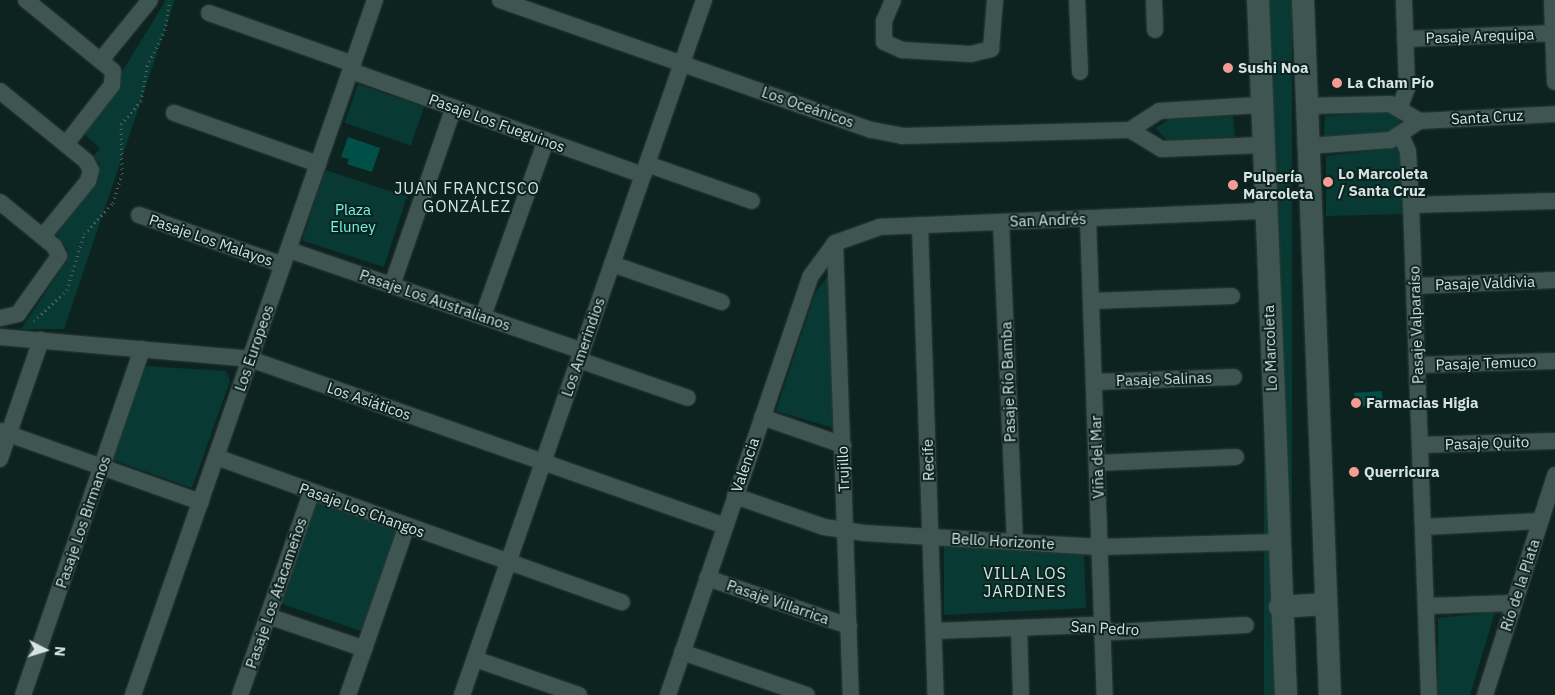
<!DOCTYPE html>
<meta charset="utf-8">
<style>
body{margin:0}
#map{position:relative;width:1555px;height:695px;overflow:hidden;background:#0d2320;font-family:"IBM Plex Sans",sans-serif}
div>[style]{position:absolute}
.green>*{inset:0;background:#093933;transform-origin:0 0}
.building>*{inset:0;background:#005048;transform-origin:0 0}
.path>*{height:3px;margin-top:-1.5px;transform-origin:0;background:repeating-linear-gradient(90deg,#516461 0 1px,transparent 0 5px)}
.roads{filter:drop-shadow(0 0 1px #2f3b38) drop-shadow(0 0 1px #2f3b38)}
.minor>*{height:16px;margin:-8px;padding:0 8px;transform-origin:8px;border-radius:8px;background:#3e5551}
.secondary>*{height:22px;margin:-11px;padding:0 11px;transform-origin:11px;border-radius:11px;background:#3e5551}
.dots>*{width:14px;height:14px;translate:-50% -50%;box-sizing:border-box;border:2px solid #0d2320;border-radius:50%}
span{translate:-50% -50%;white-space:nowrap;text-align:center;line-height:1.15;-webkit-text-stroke:4px #0d2320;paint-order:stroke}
.street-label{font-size:15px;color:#d6e3e0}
.poi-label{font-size:15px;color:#d6e3e0;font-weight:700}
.left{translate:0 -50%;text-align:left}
.park-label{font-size:15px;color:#76f5e2}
.neighbourhood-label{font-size:16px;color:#cce6e1;letter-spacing:1px}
.north{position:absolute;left:20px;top:625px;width:50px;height:50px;-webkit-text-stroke:4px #0d2320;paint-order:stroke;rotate:95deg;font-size:14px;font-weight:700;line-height:20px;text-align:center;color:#d6e3e0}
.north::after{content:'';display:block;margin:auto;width:18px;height:22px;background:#d6e3e0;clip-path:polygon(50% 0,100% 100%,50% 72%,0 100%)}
</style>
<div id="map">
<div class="green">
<i style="clip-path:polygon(166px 0,175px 0,64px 329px,21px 329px,67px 260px,68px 250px,56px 234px,97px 178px,100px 164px,93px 157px,100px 148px,84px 134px)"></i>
<i style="left:1264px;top:0;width:28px;height:696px"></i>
<i style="left:358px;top:84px;width:70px;height:41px;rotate:19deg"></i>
<i style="clip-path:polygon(1381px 112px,1400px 116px,1399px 130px,1383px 137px,1324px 138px,1325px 116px)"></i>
<i style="clip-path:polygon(1233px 116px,1235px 137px,1167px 140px,1155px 128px,1170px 119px)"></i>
<i style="clip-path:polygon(1393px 148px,1400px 150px,1405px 214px,1326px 216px,1326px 156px)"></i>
<i style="left:325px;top:170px;width:86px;height:74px;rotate:18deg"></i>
<i style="clip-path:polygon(830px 274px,833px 428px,776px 411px,815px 293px)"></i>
<i style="clip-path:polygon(144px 366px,226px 371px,230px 381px,192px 488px,110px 459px)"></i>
<i style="left:315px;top:501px;width:87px;height:108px;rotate:19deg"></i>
<i style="clip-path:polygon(944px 546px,1084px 555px,1086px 608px,944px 615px)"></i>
<i style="clip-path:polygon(1495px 612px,1470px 695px,1438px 695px,1438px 618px)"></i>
</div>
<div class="building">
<i style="clip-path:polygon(348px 137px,380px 148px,372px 172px,347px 164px,349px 159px,341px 157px)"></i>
<i style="left:1382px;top:391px;width:14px;height:28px;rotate:86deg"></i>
</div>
<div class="path">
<i style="left:34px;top:321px;width:45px;rotate:-43.2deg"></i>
<i style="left:67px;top:290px;width:59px;rotate:-73.1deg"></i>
<i style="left:84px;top:234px;width:42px;rotate:-46.9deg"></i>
<i style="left:113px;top:203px;width:30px;rotate:-73deg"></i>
<i style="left:122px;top:174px;width:50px;rotate:-91.1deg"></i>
<i style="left:121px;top:124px;width:30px;rotate:-49deg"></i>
<i style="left:141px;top:101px;width:36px;rotate:-80deg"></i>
<i style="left:147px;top:66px;width:40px;rotate:-63.4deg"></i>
<i style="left:165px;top:30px;width:30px;rotate:-81deg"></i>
</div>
<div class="roads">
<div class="minor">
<i style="left:26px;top:0;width:112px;rotate:39.2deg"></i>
<i style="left:113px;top:71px;width:14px;rotate:94deg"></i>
<i style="left:112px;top:85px;width:75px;rotate:127.9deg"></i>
<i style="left:500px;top:0;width:394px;rotate:19.3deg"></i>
<i style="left:872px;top:130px;width:31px;rotate:11deg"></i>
<i style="left:902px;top:136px;width:228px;rotate:-1.5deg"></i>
<i style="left:1130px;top:130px;width:35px;rotate:-33deg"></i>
<i style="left:1159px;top:111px;width:101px;rotate:-3.4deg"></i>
<i style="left:893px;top:0;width:23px;rotate:113deg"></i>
<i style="left:884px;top:21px;width:21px;rotate:90deg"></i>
<i style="left:884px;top:42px;width:20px;rotate:24deg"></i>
<i style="left:902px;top:50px;width:69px;rotate:3.3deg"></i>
<i style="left:971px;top:54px;width:21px;rotate:-14deg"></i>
<i style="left:991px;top:49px;width:49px;rotate:-85.3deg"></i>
<i style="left:1077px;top:0;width:72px;rotate:87.6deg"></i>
<i style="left:1154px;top:0;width:30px;rotate:88deg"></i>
<i style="left:1552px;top:0;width:82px;rotate:87.9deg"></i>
<i style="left:209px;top:13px;width:153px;rotate:19.5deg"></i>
<i style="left:1405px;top:39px;width:150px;rotate:-2.3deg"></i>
<i style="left:101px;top:60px;width:77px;rotate:-50.8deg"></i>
<i style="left:351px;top:71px;width:310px;rotate:19.6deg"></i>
<i style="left:0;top:91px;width:111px;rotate:39.1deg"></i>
<i style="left:86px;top:161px;width:10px;rotate:61deg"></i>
<i style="left:91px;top:170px;width:11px;rotate:105deg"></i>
<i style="left:88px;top:181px;width:71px;rotate:129.3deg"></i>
<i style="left:1307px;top:106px;width:83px;rotate:-1.4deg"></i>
<i style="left:1390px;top:104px;width:34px;rotate:30deg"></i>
<i style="left:1419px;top:121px;width:136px;rotate:-2.9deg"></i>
<i style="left:1400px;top:107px;width:20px;rotate:-70deg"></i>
<i style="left:1407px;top:88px;width:88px;rotate:-92deg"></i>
<i style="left:174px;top:113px;width:153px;rotate:19.5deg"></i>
<i style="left:1130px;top:130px;width:37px;rotate:31deg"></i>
<i style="left:1162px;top:149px;width:100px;rotate:-2.3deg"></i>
<i style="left:1401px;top:136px;width:17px;rotate:65deg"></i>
<i style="left:1408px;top:151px;width:54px;rotate:86.8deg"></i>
<i style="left:1411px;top:205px;width:490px;rotate:87.9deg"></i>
<i style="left:1309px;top:146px;width:82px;rotate:-4.2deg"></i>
<i style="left:1391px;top:140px;width:34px;rotate:-34deg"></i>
<i style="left:647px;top:164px;width:111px;rotate:19.4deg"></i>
<i style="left:0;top:202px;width:70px;rotate:39.2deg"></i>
<i style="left:54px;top:246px;width:11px;rotate:63deg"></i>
<i style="left:59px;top:256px;width:71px;rotate:125.3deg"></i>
<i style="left:18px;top:314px;width:18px;rotate:167deg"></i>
<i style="left:1411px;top:205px;width:144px;rotate:-1.6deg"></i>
<i style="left:139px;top:215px;width:152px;rotate:19.1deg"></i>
<i style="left:1088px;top:218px;width:477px;rotate:88deg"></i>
<i style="left:1001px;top:222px;width:320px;rotate:87.5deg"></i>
<i style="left:920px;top:225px;width:470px;rotate:88.1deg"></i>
<i style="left:835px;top:243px;width:452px;rotate:88deg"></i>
<i style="left:289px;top:250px;width:310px;rotate:19deg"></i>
<i style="left:612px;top:264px;width:116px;rotate:19.1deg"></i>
<i style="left:392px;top:285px;width:188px;rotate:-70.8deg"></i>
<i style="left:1414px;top:286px;width:141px;rotate:-2.4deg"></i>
<i style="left:1091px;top:301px;width:141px;rotate:-2deg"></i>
<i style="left:483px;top:316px;width:187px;rotate:-70.3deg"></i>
<i style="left:0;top:337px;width:251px;rotate:5deg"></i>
<i style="left:250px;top:359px;width:504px;rotate:19.37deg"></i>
<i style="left:579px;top:360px;width:115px;rotate:19.2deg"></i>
<i style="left:1417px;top:365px;width:138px;rotate:-1.7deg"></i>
<i style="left:1094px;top:382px;width:140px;rotate:-2deg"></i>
<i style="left:762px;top:417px;width:86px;rotate:19.1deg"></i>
<i style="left:0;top:431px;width:213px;rotate:19.5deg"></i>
<i style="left:1420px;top:445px;width:135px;rotate:-1.7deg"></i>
<i style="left:216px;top:457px;width:431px;rotate:19.7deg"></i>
<i style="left:0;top:459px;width:126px;rotate:-71deg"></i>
<i style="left:1097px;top:463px;width:139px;rotate:-2.5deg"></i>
<i style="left:735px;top:496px;width:94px;rotate:19.2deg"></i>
<i style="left:824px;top:527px;width:40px;rotate:8.5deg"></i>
<i style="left:864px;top:533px;width:236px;rotate:3.4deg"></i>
<i style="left:1100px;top:547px;width:178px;rotate:-1.6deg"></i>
<i style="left:1423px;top:527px;width:117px;rotate:-2.9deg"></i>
<i style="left:707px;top:578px;width:150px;rotate:18.7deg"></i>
<i style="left:1427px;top:606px;width:87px;rotate:-2deg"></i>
<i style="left:268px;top:616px;width:102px;rotate:18.8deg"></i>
<i style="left:1019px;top:628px;width:67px;rotate:88.3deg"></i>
<i style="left:934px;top:631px;width:158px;rotate:-2.2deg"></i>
<i style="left:1092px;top:625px;width:23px;rotate:18deg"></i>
<i style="left:1114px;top:632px;width:132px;rotate:-3deg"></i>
<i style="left:682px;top:652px;width:132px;rotate:19deg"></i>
<i style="left:475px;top:659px;width:110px;rotate:19.1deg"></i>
<i style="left:23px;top:695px;width:366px;rotate:-71deg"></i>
<i style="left:133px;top:695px;width:736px;rotate:-70.8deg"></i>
<i style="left:240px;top:695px;width:216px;rotate:-70.6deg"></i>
<i style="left:348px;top:695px;width:179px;rotate:-70.8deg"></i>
<i style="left:462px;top:695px;width:736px;rotate:-70.8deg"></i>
<i style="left:668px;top:695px;width:441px;rotate:-71.2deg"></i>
<i style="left:810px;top:277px;width:42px;rotate:-53.7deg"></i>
<i style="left:835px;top:243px;width:48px;rotate:-19.6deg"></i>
<i style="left:880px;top:227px;width:384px;rotate:-2.4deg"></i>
<i style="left:1485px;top:695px;width:231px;rotate:-72.3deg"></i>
</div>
<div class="secondary">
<i style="left:1258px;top:0;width:696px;rotate:87.69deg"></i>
<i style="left:1303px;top:0;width:696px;rotate:87.78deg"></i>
<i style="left:1280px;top:607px;width:46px;rotate:-3.7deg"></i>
</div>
</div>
<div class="dots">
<i style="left:1228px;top:68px;background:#f59c94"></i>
<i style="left:1337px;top:83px;background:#f59c94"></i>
<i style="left:1328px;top:182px;background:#f59c94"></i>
<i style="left:1233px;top:185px;background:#f59c94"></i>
<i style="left:1356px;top:403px;background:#f59c94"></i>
<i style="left:1354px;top:472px;background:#f59c94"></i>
</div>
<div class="street-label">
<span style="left:1480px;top:36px;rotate:-2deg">Pasaje Arequipa</span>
<span style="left:808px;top:107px;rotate:19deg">Los Oceánicos</span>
<span style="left:1487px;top:117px;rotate:-3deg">Santa Cruz</span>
<span style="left:497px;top:123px;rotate:20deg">Pasaje Los Fueguinos</span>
<span style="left:1048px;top:220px;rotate:-2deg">San Andrés</span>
<span style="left:211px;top:240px;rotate:19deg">Pasaje Los Malayos</span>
<span style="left:1485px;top:283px;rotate:-2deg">Pasaje Valdivia</span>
<span style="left:435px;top:300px;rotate:19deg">Pasaje Los Australianos</span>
<span style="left:1416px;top:325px;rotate:-92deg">Pasaje Valparaíso</span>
<span style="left:583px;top:347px;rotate:-71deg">Los Amerindios</span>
<span style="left:254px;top:348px;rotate:-71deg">Los Europeos</span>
<span style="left:1270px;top:348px;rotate:-92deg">Lo Marcoleta</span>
<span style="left:1486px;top:363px;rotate:-2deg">Pasaje Temuco</span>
<span style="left:1164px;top:379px;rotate:-2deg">Pasaje Salinas</span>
<span style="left:1008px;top:382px;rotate:-92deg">Pasaje Río Bamba</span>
<span style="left:369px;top:401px;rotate:19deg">Los Asiáticos</span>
<span style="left:1487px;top:443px;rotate:-2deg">Pasaje Quito</span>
<span style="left:1097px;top:457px;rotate:-92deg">Viña del Mar</span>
<span style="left:928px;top:460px;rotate:-92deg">Recife</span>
<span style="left:745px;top:465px;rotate:-71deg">Valencia</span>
<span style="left:843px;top:469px;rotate:-92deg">Trujillo</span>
<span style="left:362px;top:510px;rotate:20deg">Pasaje Los Changos</span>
<span style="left:83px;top:522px;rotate:-71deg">Pasaje Los Birmanos</span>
<span style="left:1003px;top:541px;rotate:3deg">Bello Horizonte</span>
<span style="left:1520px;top:585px;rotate:-72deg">Río de la Plata</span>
<span style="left:276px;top:593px;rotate:-71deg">Pasaje Los Atacameños</span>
<span style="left:778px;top:602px;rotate:19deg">Pasaje Villarrica</span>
<span style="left:1105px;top:628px;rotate:3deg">San Pedro</span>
</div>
<div class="poi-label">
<span class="left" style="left:1238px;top:68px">Sushi Noa</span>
<span class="left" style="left:1347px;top:83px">La Cham Pío</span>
<span class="left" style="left:1338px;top:182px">Lo Marcoleta<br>/ Santa Cruz</span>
<span class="left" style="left:1243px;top:185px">Pulpería<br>Marcoleta</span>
<span class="left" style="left:1366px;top:403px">Farmacias Higia</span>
<span class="left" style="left:1364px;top:472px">Querricura</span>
</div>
<div class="park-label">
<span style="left:353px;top:218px">Plaza<br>Eluney</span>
</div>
<div class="neighbourhood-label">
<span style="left:467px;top:197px">JUAN FRANCISCO<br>GONZÁLEZ</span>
<span style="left:1025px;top:582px">VILLA LOS<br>JARDINES</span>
</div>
<div class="north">N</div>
</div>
